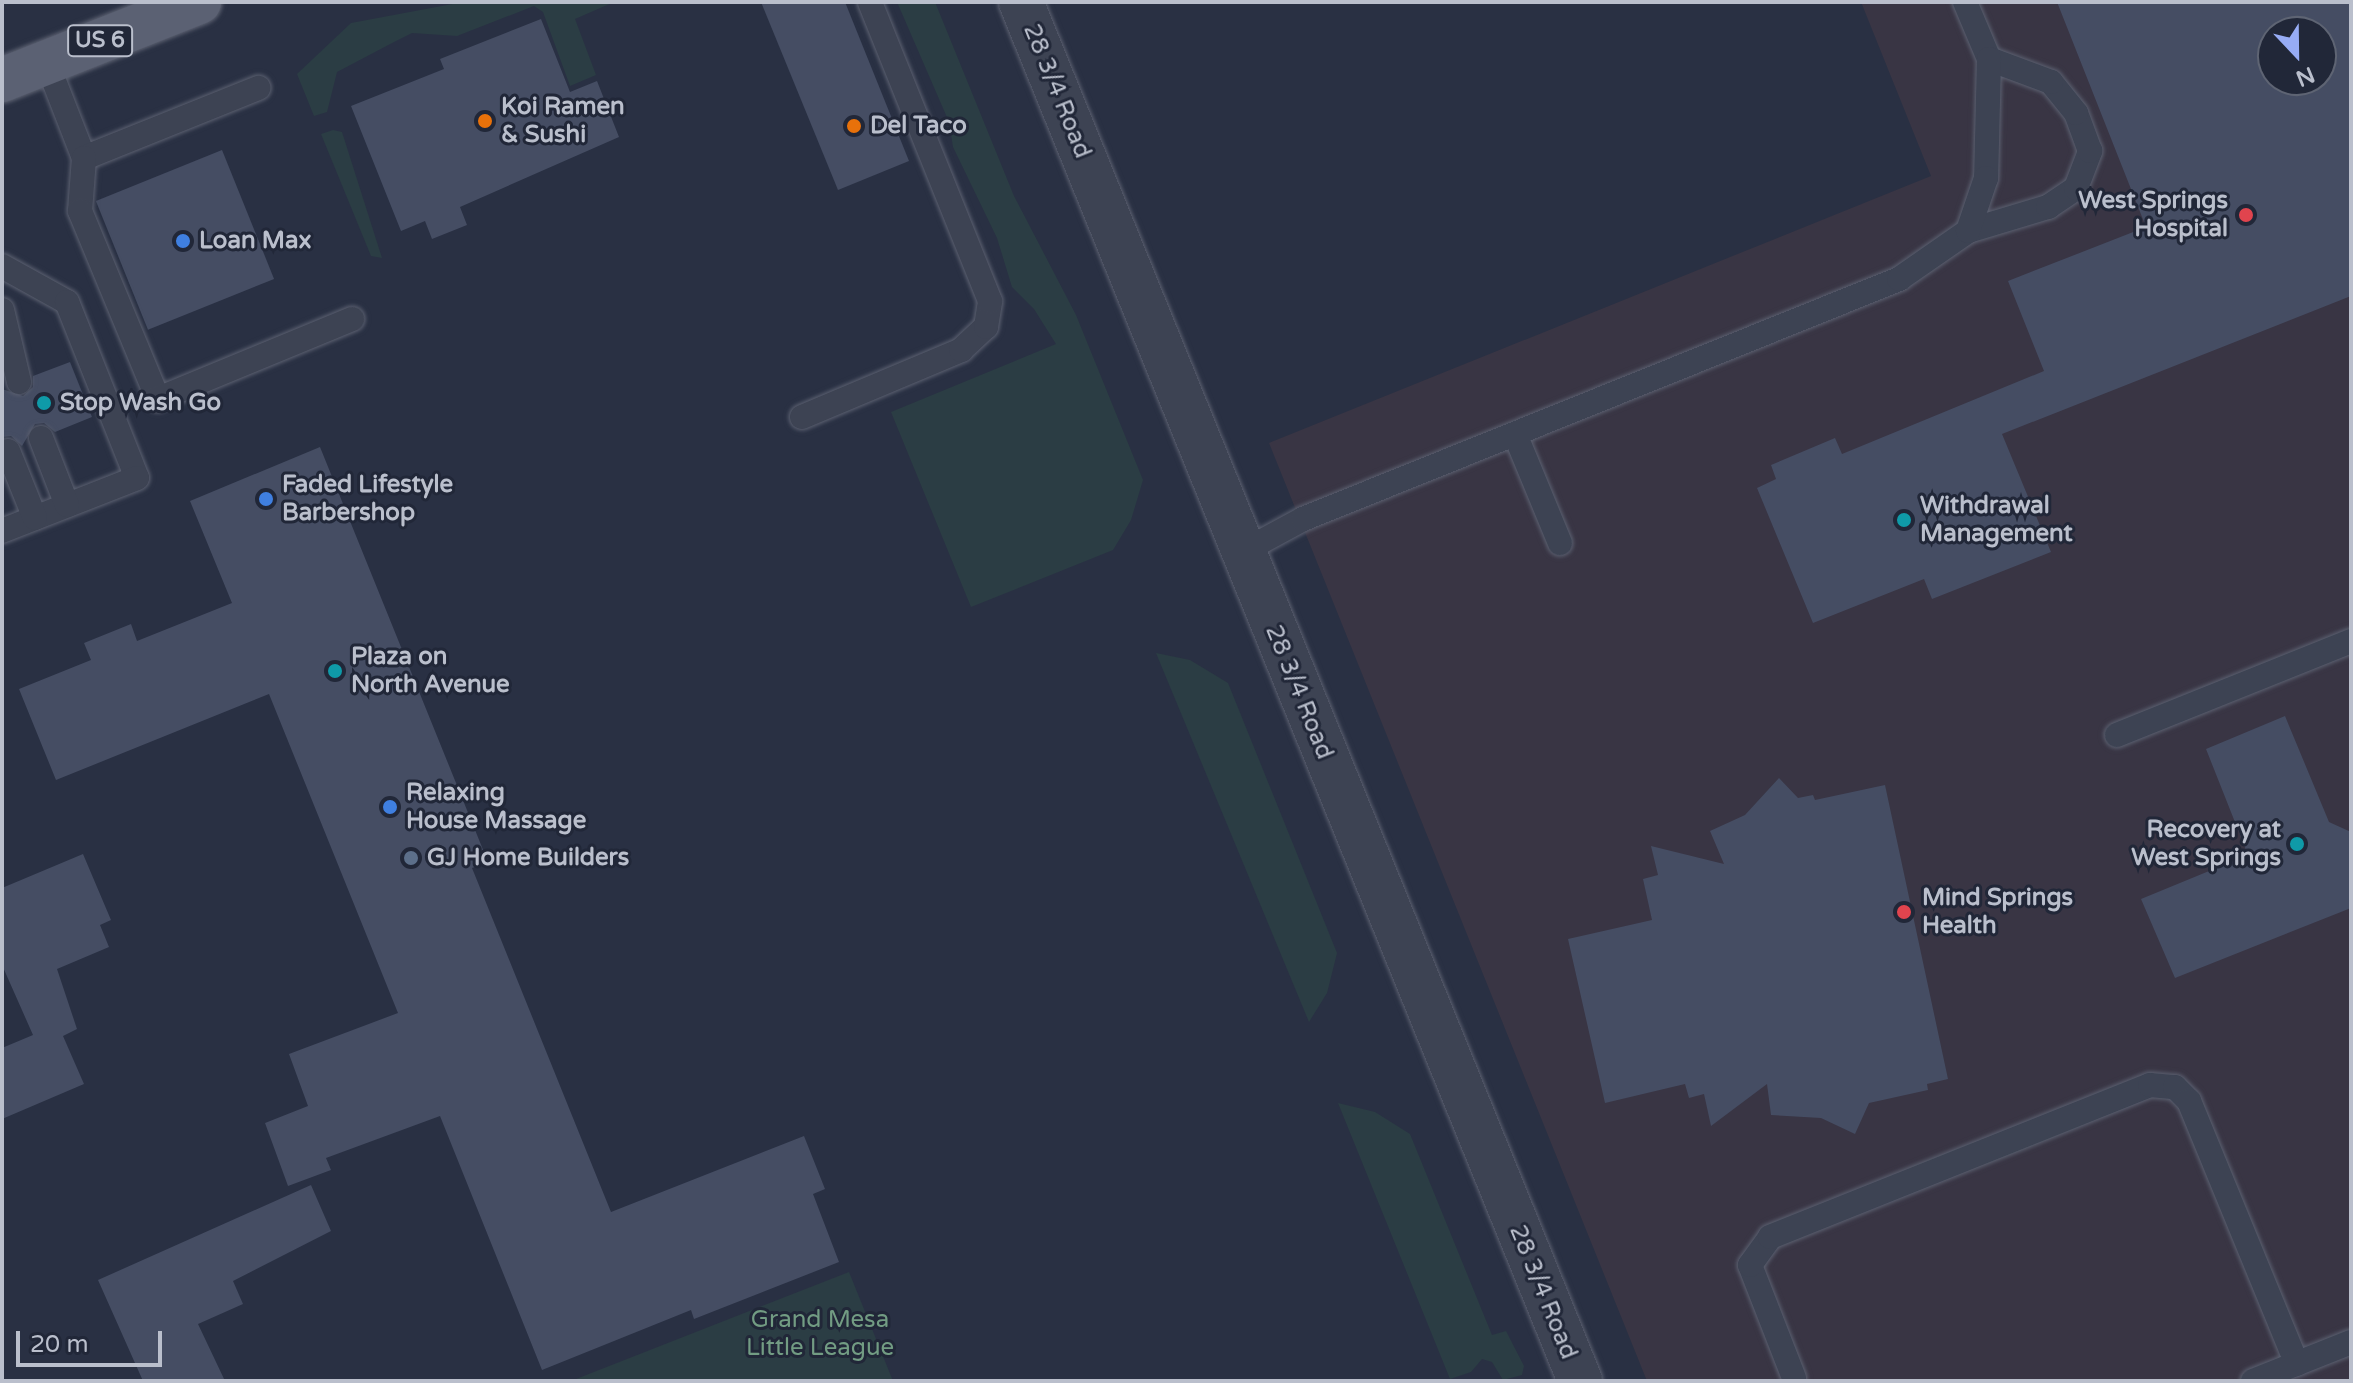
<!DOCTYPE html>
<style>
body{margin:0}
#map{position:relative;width:2353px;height:1383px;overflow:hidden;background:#293043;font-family:"Varela Round",sans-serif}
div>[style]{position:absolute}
.medical>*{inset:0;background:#393544}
.green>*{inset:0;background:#2b3d44}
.building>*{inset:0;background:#454d63;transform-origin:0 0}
.roads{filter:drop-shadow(0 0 2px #5b6070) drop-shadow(0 0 2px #5b6070)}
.service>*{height:24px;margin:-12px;padding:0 12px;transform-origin:12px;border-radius:12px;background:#3d4353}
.tertiary>*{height:44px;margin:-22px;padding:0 22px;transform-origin:22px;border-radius:22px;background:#3d4353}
.primary>*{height:44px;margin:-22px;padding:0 22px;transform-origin:22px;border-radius:22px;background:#5b6173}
.dots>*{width:22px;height:22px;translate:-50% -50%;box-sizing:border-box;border:4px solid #212738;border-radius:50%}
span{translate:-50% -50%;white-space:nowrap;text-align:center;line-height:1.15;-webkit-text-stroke:6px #212738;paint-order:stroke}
.shield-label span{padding:2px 6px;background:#212738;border:2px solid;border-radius:6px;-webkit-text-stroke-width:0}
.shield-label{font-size:22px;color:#babfcc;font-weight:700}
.street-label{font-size:24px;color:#babfcc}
.poi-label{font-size:24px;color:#babfcc;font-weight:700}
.left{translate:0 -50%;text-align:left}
.right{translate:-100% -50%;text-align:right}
.park-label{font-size:24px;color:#729c83}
.frame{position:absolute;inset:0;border:4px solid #babfcc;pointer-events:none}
.north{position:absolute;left:2257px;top:16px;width:80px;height:80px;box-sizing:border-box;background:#212738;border:2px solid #5e6473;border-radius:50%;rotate:158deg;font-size:22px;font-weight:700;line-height:32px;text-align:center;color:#babfcc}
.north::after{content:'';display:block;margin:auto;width:28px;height:36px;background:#97acf5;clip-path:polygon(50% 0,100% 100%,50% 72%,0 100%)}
.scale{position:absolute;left:16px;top:1331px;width:146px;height:36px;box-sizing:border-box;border:4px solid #babfcc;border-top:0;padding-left:10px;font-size:24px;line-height:28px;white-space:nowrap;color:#babfcc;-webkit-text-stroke:6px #212738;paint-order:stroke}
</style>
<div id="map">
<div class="medical">
<i style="clip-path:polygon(evenodd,1861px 2px,2351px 2px,2351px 1381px,1647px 1381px,1269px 443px,1931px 176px,1861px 2px,2273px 32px,2321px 32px,2321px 80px,2273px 80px,2273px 32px)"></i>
</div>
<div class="green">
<i style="clip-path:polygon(463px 2px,614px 2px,575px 19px,596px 75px,570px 86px,543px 12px,534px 6px,457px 36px,412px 33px,394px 42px,337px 72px,327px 112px,314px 116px,297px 74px,351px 23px)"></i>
<i style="clip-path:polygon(897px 2px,935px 2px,1014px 196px,1076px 315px,1143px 480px,1131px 520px,1113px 550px,971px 607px,891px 412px,1056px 344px,1034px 309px,1012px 287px,997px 238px,953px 147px,949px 122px)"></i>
<i style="clip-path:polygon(333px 130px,342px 132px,382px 258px,371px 256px,321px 134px)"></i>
<i style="clip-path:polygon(1156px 653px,1190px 660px,1228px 683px,1337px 953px,1327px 993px,1309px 1022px)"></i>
<i style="clip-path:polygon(1338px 1103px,1375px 1112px,1410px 1134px,1492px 1335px,1506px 1331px,1524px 1366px,1522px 1375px,1503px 1380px,1492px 1362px,1482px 1359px,1471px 1372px,1450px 1379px)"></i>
<i style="clip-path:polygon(849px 1272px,893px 1381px,571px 1381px)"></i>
</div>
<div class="building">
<i style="clip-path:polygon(761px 2px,845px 2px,909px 161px,838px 190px)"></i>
<i style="clip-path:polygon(evenodd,2057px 2px,2351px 2px,2351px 296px,2002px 434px,2051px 552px,1932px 599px,1924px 579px,1813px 623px,1757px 488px,1776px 479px,1771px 465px,1835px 438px,1842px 454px,2044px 371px,2008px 281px,2146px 227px,2057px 2px,2273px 32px,2321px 32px,2321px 80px,2273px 80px,2273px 32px)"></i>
<i style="clip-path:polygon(541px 19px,570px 92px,597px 81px,619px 137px,460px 207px,467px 225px,432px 239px,425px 221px,401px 231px,351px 106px,444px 69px,440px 59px)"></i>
<i style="left:222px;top:150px;width:139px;height:136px;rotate:68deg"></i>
<i style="clip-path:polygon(70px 362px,92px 417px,55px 432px,44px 423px,35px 424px,22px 446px,11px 436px,2px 437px,2px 389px,23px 396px,33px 387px,33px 376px)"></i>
<i style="clip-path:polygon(320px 447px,488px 862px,472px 868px,611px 1212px,804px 1136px,825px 1189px,813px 1194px,839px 1262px,694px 1319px,691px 1310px,542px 1370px,440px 1116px,326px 1158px,331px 1170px,288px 1186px,265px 1123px,308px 1106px,289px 1054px,398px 1013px,269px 694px,56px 780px,19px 689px,91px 660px,84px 643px,131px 624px,137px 641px,232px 603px,190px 501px)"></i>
<i style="clip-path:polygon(2285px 716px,2329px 822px,2351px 832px,2351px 908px,2175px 978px,2141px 899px,2248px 855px,2206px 749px)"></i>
<i style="clip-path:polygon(1779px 778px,1798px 798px,1813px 795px,1815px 800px,1885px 785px,1948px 1079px,1927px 1084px,1928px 1090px,1869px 1103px,1855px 1134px,1821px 1118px,1771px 1115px,1767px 1084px,1711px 1126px,1704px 1094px,1689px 1098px,1685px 1084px,1605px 1103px,1568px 939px,1652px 920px,1643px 879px,1658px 875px,1651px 846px,1724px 864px,1710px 831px,1745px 815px)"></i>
<i style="clip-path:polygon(83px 854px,111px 920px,100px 925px,109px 947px,57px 969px,77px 1029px,63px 1036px,84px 1084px,2px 1119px,2px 1048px,33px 1035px,2px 965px,2px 888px)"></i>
<i style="clip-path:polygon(311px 1185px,331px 1231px,233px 1281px,243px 1304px,198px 1324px,225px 1381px,143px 1381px,98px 1280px)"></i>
</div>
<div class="roads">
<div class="service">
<i style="left:1965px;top:2px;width:62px;rotate:67.2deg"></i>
<i style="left:47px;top:63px;width:102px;rotate:68.7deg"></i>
<i style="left:84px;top:158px;width:188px;rotate:-21.9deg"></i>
<i style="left:84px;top:158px;width:53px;rotate:94.3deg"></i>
<i style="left:80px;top:211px;width:204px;rotate:67.5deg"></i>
<i style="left:158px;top:399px;width:210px;rotate:-22.4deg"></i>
<i style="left:2px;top:266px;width:74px;rotate:29deg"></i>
<i style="left:67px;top:302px;width:189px;rotate:68.3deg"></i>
<i style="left:137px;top:478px;width:145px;rotate:158.6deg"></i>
<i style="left:2px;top:310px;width:74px;rotate:76.7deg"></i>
<i style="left:802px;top:417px;width:173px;rotate:-22.8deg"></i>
<i style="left:961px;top:350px;width:34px;rotate:-43deg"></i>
<i style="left:986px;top:327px;width:26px;rotate:-81deg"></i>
<i style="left:990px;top:301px;width:322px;rotate:-111.9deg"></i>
<i style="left:1515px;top:434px;width:118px;rotate:67.6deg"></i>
<i style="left:41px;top:438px;width:72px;rotate:68.8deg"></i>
<i style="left:8px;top:451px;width:72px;rotate:68.1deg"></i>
<i style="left:1242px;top:552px;width:69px;rotate:-28.4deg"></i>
<i style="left:1303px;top:519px;width:643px;rotate:-21.93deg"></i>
<i style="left:1899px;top:279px;width:84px;rotate:-34.8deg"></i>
<i style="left:1968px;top:231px;width:84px;rotate:-16.7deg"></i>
<i style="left:2048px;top:207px;width:34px;rotate:-34deg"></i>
<i style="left:2076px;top:188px;width:40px;rotate:-69deg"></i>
<i style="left:2090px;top:151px;width:40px;rotate:-110.2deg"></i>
<i style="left:2076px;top:113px;width:40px;rotate:-129deg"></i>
<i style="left:2051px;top:82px;width:66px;rotate:-159.6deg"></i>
<i style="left:1989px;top:59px;width:119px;rotate:91.4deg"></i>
<i style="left:1986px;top:178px;width:56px;rotate:108.8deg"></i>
<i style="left:2117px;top:735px;width:252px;rotate:-21.9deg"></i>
<i style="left:1794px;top:1378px;width:121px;rotate:-111.3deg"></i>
<i style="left:1750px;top:1265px;width:34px;rotate:-54deg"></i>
<i style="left:1770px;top:1237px;width:409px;rotate:-21.8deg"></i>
<i style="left:2150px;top:1085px;width:25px;rotate:5deg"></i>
<i style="left:2175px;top:1087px;width:20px;rotate:45deg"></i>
<i style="left:2189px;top:1101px;width:284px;rotate:67.7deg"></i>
<i style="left:2253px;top:1381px;width:105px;rotate:-21.7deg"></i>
</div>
<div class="tertiary">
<i style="left:1021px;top:2px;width:1488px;rotate:67.93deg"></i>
</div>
<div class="primary">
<i style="left:2px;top:80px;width:212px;rotate:-21.6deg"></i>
</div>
</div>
<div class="dots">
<i style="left:485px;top:121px;background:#e8710a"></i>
<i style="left:854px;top:126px;background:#e8710a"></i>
<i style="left:2246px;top:215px;background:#e0444e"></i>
<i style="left:183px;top:241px;background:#3f7fe0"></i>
<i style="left:44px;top:403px;background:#0f9aa8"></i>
<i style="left:266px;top:499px;background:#3f7fe0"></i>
<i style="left:1904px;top:520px;background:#0f9aa8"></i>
<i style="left:335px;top:671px;background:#0f9aa8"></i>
<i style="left:390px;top:807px;background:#3f7fe0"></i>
<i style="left:2297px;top:844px;background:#0f9aa8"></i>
<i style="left:411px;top:858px;background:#5c6f8a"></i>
<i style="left:1904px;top:912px;background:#e0444e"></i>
</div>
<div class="shield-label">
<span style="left:100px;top:41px">US 6</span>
</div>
<div class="street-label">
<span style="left:1057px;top:91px;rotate:68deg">28 3/4 Road</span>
<span style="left:1299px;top:692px;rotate:68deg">28 3/4 Road</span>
<span style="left:1543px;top:1292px;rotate:68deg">28 3/4 Road</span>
</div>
<div class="poi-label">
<span class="left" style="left:501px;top:121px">Koi Ramen<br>&amp; Sushi</span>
<span class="left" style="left:870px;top:126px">Del Taco</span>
<span class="right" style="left:2228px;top:215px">West Springs<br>Hospital</span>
<span class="left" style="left:199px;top:241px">Loan Max</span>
<span class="left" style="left:60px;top:403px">Stop Wash Go</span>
<span class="left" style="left:282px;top:499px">Faded Lifestyle<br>Barbershop</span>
<span class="left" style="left:1920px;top:520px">Withdrawal<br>Management</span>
<span class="left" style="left:351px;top:671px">Plaza on<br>North Avenue</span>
<span class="left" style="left:406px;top:807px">Relaxing<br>House Massage</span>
<span class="right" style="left:2281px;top:844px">Recovery at<br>West Springs</span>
<span class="left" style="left:427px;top:858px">GJ Home Builders</span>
<span class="left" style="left:1922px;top:912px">Mind Springs<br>Health</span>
</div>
<div class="park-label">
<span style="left:820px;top:1334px">Grand Mesa<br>Little League</span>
</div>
<div class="frame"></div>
<div class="north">N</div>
<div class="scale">20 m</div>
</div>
